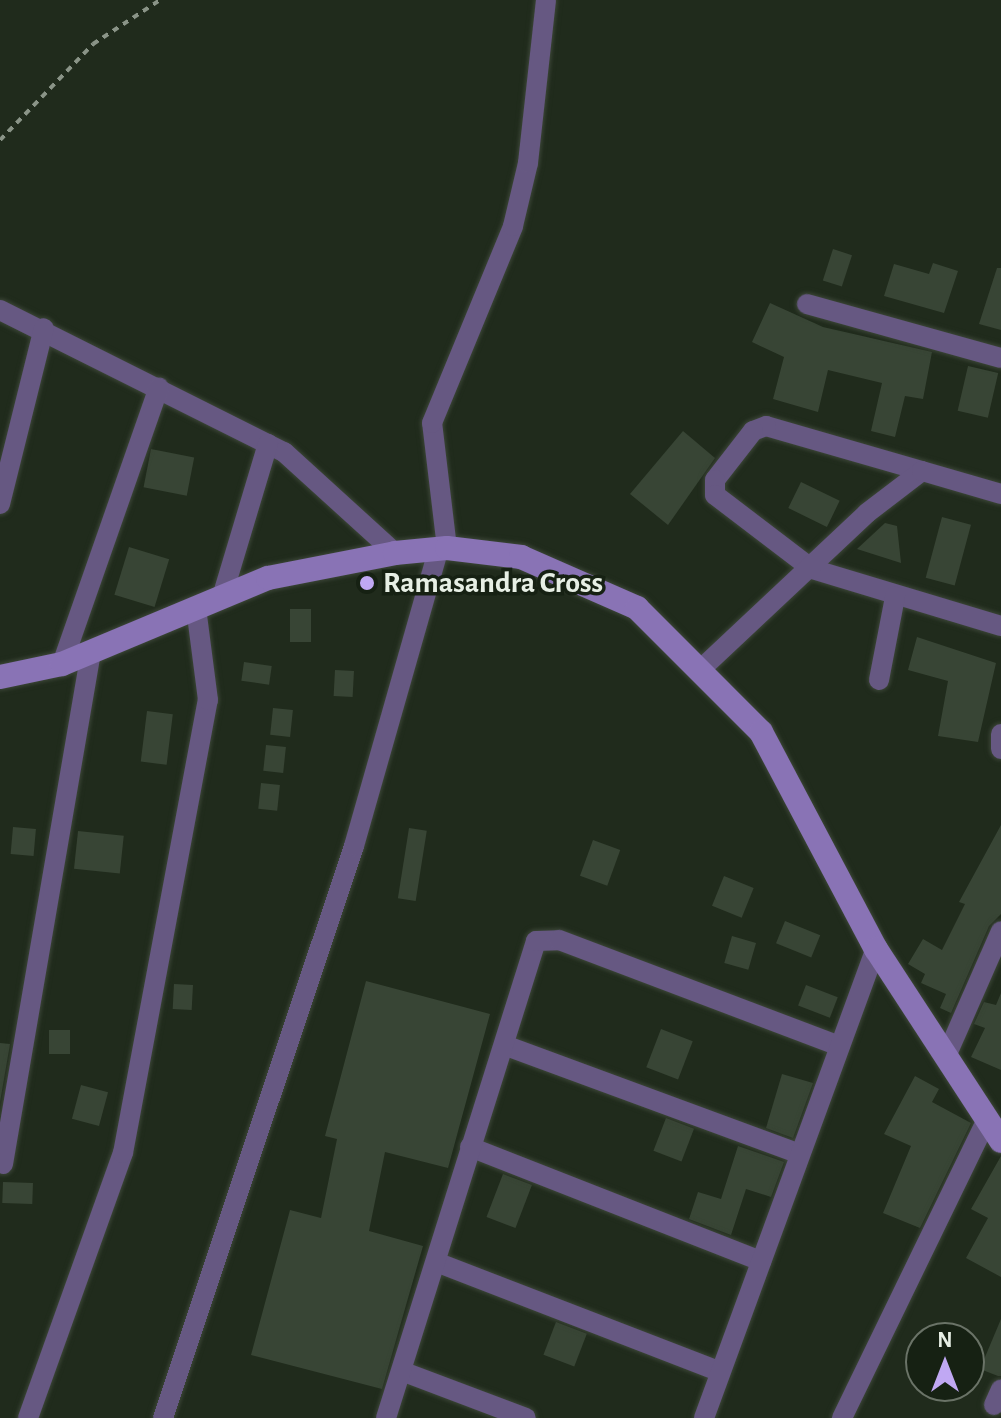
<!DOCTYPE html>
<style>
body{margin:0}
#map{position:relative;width:1001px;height:1418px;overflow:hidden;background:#202b1c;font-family:"Alegreya Sans",sans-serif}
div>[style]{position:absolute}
.building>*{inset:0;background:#384535;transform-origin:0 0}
.path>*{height:4px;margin-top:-2px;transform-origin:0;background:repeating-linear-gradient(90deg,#8a9487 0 6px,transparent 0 12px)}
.roads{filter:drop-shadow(0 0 2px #3c4638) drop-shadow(0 0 2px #3c4638)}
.street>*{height:20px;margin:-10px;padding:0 10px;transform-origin:10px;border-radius:10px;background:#665882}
.secondary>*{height:24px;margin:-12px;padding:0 12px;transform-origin:12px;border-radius:12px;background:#8973b5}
.dots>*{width:22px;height:22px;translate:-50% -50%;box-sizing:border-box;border:4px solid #162113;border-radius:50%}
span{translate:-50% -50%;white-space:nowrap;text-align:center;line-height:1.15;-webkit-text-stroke:7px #162113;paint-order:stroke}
.poi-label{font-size:30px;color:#e7efe5;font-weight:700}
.left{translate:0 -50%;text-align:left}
.north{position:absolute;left:905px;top:1322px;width:80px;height:80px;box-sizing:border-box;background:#162113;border:2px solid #6a7367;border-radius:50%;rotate:0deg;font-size:22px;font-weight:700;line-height:32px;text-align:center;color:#e7efe5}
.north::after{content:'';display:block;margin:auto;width:28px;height:36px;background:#c0a8f3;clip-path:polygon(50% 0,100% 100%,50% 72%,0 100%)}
</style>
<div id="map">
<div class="building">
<i style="left:833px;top:249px;width:20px;height:33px;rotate:18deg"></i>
<i style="clip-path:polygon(933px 263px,958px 271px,944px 313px,884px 296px,894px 264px,929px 274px)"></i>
<i style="clip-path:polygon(997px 268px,1001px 268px,1001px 330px,979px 324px)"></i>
<i style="clip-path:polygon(770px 303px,823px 327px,932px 352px,923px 399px,905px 396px,895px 437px,871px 431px,882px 383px,828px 370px,818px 412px,773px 399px,784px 357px,752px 342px)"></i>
<i style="left:968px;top:366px;width:31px;height:46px;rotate:13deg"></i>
<i style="clip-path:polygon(683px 431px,715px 458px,668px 525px,630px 494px)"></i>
<i style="left:151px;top:449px;width:44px;height:39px;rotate:11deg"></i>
<i style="left:801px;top:482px;width:43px;height:29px;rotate:26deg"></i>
<i style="left:942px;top:517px;width:30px;height:63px;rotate:15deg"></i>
<i style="clip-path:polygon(885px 523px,897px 526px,901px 563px,857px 549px)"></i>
<i style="left:129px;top:547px;width:42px;height:50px;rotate:17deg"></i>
<i style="left:290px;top:609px;width:21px;height:33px"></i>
<i style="clip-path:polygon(917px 637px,996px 663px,978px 742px,938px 736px,948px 681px,908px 670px)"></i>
<i style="left:244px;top:662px;width:28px;height:19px;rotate:8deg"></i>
<i style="left:335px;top:670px;width:19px;height:26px;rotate:3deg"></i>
<i style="left:273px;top:708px;width:20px;height:27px;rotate:6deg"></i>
<i style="left:147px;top:711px;width:26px;height:51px;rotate:7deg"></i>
<i style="left:266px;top:745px;width:20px;height:26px;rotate:6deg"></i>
<i style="left:261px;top:783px;width:19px;height:26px;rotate:6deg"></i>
<i style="clip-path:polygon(1001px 825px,1001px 914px,989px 926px,951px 1013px,940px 1008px,946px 994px,921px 983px,925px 974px,908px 964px,923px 939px,942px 950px,965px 904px,959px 902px)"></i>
<i style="left:13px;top:827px;width:23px;height:27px;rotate:5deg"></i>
<i style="left:409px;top:828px;width:18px;height:71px;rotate:9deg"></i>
<i style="left:78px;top:831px;width:46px;height:38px;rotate:6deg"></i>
<i style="left:593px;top:840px;width:29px;height:38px;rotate:20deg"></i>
<i style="left:724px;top:876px;width:32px;height:32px;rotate:22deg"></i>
<i style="left:785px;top:921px;width:38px;height:24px;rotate:22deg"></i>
<i style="left:732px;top:936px;width:25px;height:28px;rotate:16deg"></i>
<i style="clip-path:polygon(366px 981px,490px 1014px,448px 1168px,385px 1152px,369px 1231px,423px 1246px,382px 1389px,251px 1355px,290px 1210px,321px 1218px,337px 1139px,325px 1136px)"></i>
<i style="left:174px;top:984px;width:19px;height:25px;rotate:3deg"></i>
<i style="left:806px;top:985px;width:34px;height:22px;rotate:21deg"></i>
<i style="clip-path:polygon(1001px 993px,1001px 1070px,971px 1057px,985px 1028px,974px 1024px,984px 1002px,996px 1005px)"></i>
<i style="left:661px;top:1029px;width:34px;height:41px;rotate:21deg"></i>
<i style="left:49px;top:1030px;width:21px;height:24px"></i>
<i style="clip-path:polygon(0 1043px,10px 1044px,0 1102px)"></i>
<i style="clip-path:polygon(782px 1074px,813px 1083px,793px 1138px,766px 1128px)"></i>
<i style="clip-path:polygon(915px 1076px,939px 1089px,932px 1102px,971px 1123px,920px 1228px,883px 1213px,911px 1146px,884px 1134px)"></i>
<i style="left:81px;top:1085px;width:28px;height:35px;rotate:15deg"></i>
<i style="left:666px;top:1118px;width:30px;height:35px;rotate:21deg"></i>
<i style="clip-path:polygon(738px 1146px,784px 1162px,771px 1197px,746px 1189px,731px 1235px,689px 1219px,698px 1192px,721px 1199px)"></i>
<i style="clip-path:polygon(1001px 1156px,1001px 1277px,966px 1258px,988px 1218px,971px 1209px)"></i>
<i style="left:503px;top:1174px;width:31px;height:46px;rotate:21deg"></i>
<i style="left:3px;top:1182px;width:30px;height:21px;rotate:2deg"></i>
<i style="clip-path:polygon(1001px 1319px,1001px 1376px,998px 1376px,980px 1369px)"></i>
<i style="left:556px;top:1322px;width:33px;height:35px;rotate:21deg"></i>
</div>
<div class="path">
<i style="left:0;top:140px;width:134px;rotate:-45.9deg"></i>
<i style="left:93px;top:44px;width:80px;rotate:-33.3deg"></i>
</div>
<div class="roads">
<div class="street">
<i style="left:807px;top:304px;width:201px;rotate:15.6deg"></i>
<i style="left:0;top:310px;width:318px;rotate:26.6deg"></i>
<i style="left:284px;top:452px;width:150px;rotate:42.3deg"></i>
<i style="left:922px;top:471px;width:162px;rotate:-163.9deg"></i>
<i style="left:766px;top:426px;width:14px;rotate:159deg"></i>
<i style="left:753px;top:431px;width:62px;rotate:127.8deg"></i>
<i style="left:715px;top:480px;width:15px;rotate:90deg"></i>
<i style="left:715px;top:495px;width:122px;rotate:37.3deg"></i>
<i style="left:812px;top:569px;width:197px;rotate:16.8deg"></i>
<i style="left:0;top:504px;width:181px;rotate:-76deg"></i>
<i style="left:447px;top:548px;width:126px;rotate:-96.8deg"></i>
<i style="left:432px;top:423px;width:213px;rotate:-67.6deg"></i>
<i style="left:513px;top:226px;width:65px;rotate:-76.6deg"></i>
<i style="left:528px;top:163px;width:164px;rotate:-83.7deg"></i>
<i style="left:222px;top:597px;width:160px;rotate:-73.3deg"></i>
<i style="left:62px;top:664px;width:293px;rotate:-70.7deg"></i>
<i style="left:700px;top:670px;width:229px;rotate:-43.2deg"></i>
<i style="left:867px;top:513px;width:69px;rotate:-37.4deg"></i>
<i style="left:922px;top:471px;width:82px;rotate:16.2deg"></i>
<i style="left:879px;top:680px;width:85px;rotate:-79.1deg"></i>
<i style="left:1001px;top:734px;width:15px;rotate:90deg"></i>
<i style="left:504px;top:1045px;width:315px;rotate:20.2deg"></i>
<i style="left:947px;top:1054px;width:134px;rotate:-66.3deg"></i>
<i style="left:470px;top:1147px;width:313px;rotate:21.4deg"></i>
<i style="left:3px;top:1164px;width:520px;rotate:-80.25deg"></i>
<i style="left:436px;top:1262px;width:305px;rotate:21.1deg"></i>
<i style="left:404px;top:1372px;width:130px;rotate:20.7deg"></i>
<i style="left:994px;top:1405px;width:17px;rotate:-66deg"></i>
<i style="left:28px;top:1418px;width:282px;rotate:-70.3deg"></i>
<i style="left:123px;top:1153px;width:461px;rotate:-79.4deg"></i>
<i style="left:208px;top:700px;width:93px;rotate:-97.4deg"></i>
<i style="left:163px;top:1418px;width:603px;rotate:-71.54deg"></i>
<i style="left:354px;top:846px;width:310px;rotate:-74.1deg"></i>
<i style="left:386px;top:1418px;width:500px;rotate:-72.54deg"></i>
<i style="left:536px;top:941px;width:23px;rotate:-2deg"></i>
<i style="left:559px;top:940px;width:300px;rotate:20.7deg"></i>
<i style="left:704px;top:1418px;width:500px;rotate:-69.9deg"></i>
<i style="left:842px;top:1418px;width:327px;rotate:-64.1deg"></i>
</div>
<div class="secondary">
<i style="left:0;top:677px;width:63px;rotate:-11.8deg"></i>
<i style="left:62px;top:664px;width:223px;rotate:-22.7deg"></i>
<i style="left:268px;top:578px;width:129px;rotate:-11.1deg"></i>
<i style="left:395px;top:553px;width:52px;rotate:-5.5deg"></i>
<i style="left:447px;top:548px;width:75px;rotate:6.9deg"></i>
<i style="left:521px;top:557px;width:127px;rotate:23.7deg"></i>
<i style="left:637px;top:608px;width:175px;rotate:45deg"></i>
<i style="left:761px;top:732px;width:246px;rotate:62.1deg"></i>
<i style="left:876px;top:949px;width:229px;rotate:56.9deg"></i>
</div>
</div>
<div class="dots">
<i style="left:367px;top:583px;background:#c0a8f3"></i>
</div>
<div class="poi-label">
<span class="left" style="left:383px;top:583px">Ramasandra Cross</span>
</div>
<div class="north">N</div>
</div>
